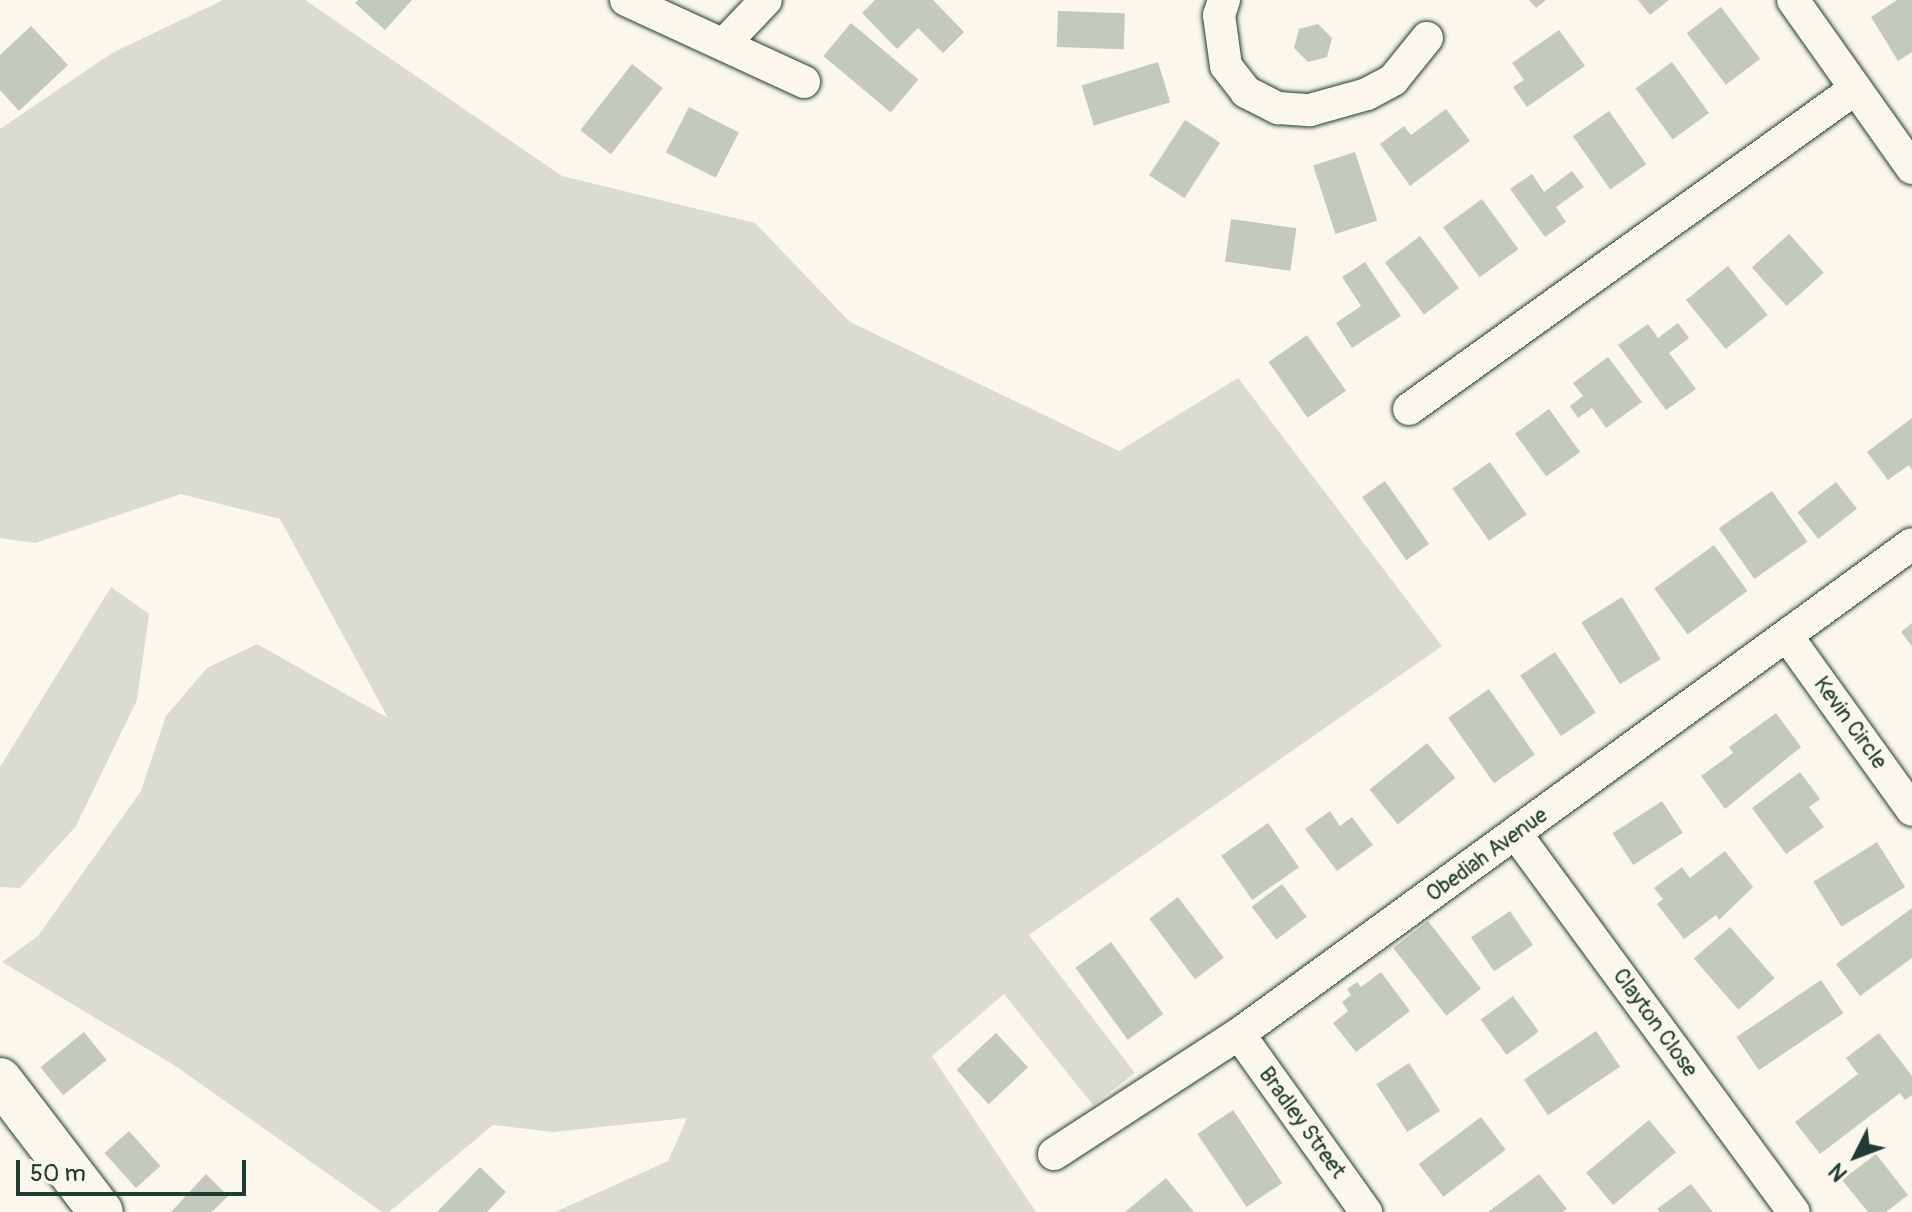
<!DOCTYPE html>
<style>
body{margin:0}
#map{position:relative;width:1912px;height:1212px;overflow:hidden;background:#fbf7ec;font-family:Pangolin,sans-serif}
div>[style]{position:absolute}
.green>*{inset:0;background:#dbdcd1}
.building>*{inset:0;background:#c4c9be;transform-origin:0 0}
.roads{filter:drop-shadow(0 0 2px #1f3d34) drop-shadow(0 0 2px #1f3d34)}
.street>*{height:32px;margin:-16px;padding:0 16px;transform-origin:16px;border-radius:16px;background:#fbf7ec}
.secondary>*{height:44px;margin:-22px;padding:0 22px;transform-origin:22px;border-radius:22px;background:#fbf7ec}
span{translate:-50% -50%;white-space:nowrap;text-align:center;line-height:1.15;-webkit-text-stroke:7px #fbf7ec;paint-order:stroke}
.street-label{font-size:22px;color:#1f3d34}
.north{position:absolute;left:1816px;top:1116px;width:80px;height:80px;-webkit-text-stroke:6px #fbf7ec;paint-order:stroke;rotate:228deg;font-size:22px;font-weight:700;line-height:32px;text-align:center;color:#1f3d34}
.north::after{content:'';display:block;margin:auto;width:28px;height:36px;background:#1f3d34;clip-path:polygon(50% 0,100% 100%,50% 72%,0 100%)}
.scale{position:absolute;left:16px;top:1160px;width:230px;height:36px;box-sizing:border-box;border:4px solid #1f3d34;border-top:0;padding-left:10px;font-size:24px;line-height:28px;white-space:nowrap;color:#1f3d34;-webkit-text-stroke:6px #fbf7ec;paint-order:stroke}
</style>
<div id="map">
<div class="green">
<i style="clip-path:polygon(223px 0,305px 0,562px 176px,755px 223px,850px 322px,1119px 451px,1238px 378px,1442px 646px,1029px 935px,1135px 1073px,1093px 1105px,1004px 994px,932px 1056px,1036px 1212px,555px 1212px,668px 1161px,687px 1118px,553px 1132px,493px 1125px,389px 1212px,382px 1212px,174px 1065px,2px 962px,38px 936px,141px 791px,166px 716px,207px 668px,257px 644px,388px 718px,280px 519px,181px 494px,35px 543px,0 538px,0 129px,112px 53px)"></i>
<i style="clip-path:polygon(111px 587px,149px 614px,137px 700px,76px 826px,20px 888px,0 887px,0 767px)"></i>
</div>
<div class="building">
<i style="clip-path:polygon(358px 0,412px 0,385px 30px,355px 3px)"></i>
<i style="clip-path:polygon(875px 0,933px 0,964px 32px,943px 53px,918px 28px,897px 49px,862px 13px)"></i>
<i style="clip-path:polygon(1529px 0,1546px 0,1536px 8px)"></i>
<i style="clip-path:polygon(1638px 0,1669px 0,1650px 15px)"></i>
<i style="clip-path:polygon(1897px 0,1912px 0,1912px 52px,1898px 61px,1871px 17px)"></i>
<i style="left:1721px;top:7px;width:65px;height:43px;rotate:53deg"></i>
<i style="left:1058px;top:11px;width:67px;height:36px;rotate:2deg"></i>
<i style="left:851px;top:23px;width:88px;height:43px;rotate:40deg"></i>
<i style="clip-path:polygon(1318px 24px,1332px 38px,1327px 57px,1308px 62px,1294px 48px,1299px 29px)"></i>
<i style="clip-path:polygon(31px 26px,68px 65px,19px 111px,0 90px,0 55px)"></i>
<i style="clip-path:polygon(1559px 30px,1585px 66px,1527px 107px,1513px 87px,1524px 80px,1512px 63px)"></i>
<i style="left:1158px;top:62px;width:42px;height:80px;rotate:73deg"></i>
<i style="left:1672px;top:62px;width:63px;height:45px;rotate:54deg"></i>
<i style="left:632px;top:64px;width:39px;height:84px;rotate:38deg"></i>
<i style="left:689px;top:107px;width:56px;height:51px;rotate:27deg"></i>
<i style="clip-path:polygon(1446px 109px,1470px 141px,1410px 186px,1380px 144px,1404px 126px,1411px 135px)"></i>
<i style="left:1609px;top:111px;width:65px;height:44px;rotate:55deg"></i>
<i style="left:1185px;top:120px;width:42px;height:66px;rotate:33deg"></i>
<i style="left:1355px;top:152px;width:72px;height:44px;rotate:72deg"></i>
<i style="clip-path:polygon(1572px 171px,1584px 187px,1556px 207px,1566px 222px,1545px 237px,1510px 189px,1532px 174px,1544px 192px)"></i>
<i style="left:1482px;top:199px;width:62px;height:48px;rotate:54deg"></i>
<i style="left:1231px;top:219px;width:66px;height:43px;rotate:8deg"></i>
<i style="left:1789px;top:234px;width:52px;height:50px;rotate:48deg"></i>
<i style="left:1420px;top:236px;width:65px;height:44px;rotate:53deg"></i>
<i style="clip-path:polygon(1365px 262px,1401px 316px,1352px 348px,1336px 323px,1361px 306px,1342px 277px)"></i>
<i style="left:1728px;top:266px;width:63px;height:54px;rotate:51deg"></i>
<i style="clip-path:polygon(1678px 323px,1689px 338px,1669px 353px,1696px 389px,1666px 410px,1618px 345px,1648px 324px,1658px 338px)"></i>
<i style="left:1307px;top:335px;width:68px;height:47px;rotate:55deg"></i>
<i style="clip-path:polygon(1608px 357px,1642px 402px,1606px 428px,1592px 408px,1578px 418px,1570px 406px,1583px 396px,1573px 383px)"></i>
<i style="left:1549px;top:409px;width:53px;height:42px;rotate:54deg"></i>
<i style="clip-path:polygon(1912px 418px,1912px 470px,1909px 465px,1888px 480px,1867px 452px)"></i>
<i style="left:1490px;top:462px;width:64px;height:46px;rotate:55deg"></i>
<i style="left:1385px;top:481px;width:77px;height:28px;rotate:55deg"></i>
<i style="left:1836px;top:482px;width:34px;height:49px;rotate:52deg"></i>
<i style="left:1772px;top:491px;width:62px;height:65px;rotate:55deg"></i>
<i style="left:1714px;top:545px;width:57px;height:74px;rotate:54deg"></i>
<i style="left:1622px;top:597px;width:73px;height:48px;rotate:58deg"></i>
<i style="clip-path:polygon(1912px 623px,1912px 646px,1901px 632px)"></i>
<i style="left:1555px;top:652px;width:73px;height:42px;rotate:56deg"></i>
<i style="left:1489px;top:689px;width:80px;height:50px;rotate:55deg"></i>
<i style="clip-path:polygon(1776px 713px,1801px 747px,1725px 809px,1701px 776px,1733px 753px,1729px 747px)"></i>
<i style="left:1427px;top:743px;width:45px;height:74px;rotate:51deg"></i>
<i style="clip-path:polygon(1800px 772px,1820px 799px,1809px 807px,1824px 827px,1786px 854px,1752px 808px)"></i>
<i style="left:1662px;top:801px;width:38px;height:59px;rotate:57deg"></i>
<i style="clip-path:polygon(1330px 811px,1340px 826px,1352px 817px,1373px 845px,1337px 871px,1305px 829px)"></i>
<i style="left:1268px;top:823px;width:54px;height:57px;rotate:55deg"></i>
<i style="left:1877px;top:842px;width:53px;height:75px;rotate:58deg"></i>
<i style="clip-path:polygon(1725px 851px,1753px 887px,1719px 920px,1716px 915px,1684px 939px,1657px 904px,1663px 899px,1654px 888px,1682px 867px,1690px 878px)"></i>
<i style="left:1282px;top:884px;width:41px;height:38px;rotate:53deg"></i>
<i style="left:1178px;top:897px;width:76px;height:36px;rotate:53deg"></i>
<i style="clip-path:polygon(1912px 908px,1912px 958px,1860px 996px,1836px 964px)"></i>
<i style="left:1510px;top:911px;width:41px;height:47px;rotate:56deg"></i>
<i style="left:1428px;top:921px;width:86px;height:44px;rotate:52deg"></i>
<i style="left:1730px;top:927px;width:68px;height:48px;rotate:49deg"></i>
<i style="left:1111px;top:942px;width:89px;height:44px;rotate:54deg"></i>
<i style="clip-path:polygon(1381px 972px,1410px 1011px,1356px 1052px,1333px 1023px,1348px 1011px,1342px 1002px,1351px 995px,1347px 989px,1357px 982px,1361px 987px)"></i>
<i style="left:1821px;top:980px;width:40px;height:102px;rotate:56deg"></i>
<i style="left:1513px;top:996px;width:44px;height:40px;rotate:54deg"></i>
<i style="left:1596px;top:1031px;width:43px;height:87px;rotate:56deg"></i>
<i style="left:84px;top:1032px;width:36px;height:56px;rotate:51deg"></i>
<i style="left:996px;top:1033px;width:47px;height:54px;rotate:47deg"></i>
<i style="clip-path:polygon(1879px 1033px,1912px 1076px,1912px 1095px,1905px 1100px,1900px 1093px,1820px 1154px,1795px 1122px,1858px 1074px,1846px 1058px)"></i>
<i style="left:1409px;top:1063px;width:57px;height:39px;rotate:57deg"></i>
<i style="left:1233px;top:1110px;width:88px;height:43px;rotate:56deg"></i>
<i style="left:1481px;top:1117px;width:41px;height:78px;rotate:53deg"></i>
<i style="left:1649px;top:1120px;width:42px;height:82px;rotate:50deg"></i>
<i style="left:129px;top:1131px;width:47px;height:33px;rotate:48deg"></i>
<i style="clip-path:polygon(1876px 1154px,1908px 1195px,1886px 1212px,1868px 1212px,1842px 1180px)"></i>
<i style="clip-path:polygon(480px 1167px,506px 1192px,487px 1212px,437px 1212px)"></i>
<i style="clip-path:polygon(206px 1174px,228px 1196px,212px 1212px,171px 1212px)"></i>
<i style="clip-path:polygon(1539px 1174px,1567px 1209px,1563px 1212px,1488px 1212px)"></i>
<i style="clip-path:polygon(1166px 1178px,1194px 1212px,1125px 1212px)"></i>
<i style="clip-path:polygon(1691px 1184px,1713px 1212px,1660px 1212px,1657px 1209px)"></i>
</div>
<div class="roads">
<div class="street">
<i style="left:626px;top:0;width:196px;rotate:24.7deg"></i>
<i style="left:1224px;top:0;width:16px;rotate:108deg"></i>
<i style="left:1219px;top:15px;width:51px;rotate:82.2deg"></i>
<i style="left:1226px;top:66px;width:33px;rotate:52deg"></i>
<i style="left:1246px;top:92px;width:36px;rotate:27deg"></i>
<i style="left:1278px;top:108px;width:32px;rotate:4deg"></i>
<i style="left:1310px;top:110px;width:59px;rotate:-15.7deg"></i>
<i style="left:1367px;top:94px;width:30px;rotate:-28deg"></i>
<i style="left:1393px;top:80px;width:54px;rotate:-51deg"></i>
<i style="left:1793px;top:0;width:206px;rotate:54.7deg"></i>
<i style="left:725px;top:43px;width:59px;rotate:-46.4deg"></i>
<i style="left:1409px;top:409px;width:549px;rotate:-35.66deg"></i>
<i style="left:1787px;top:636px;width:214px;rotate:54.3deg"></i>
<i style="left:1516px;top:834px;width:469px;rotate:53.7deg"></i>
<i style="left:1239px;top:1034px;width:219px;rotate:54.5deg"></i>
<i style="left:1054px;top:1154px;width:221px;rotate:-33deg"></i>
<i style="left:1239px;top:1034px;width:832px;rotate:-36.06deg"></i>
</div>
<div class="secondary">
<i style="left:0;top:1080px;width:166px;rotate:52.6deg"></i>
</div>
</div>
<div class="street-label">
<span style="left:1850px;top:723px;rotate:54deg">Kevin Circle</span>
<span style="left:1487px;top:855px;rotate:-36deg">Obediah Avenue</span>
<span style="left:1655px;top:1023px;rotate:54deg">Clayton Close</span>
<span style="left:1302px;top:1123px;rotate:54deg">Bradley Street</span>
</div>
<div class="north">N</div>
<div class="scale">50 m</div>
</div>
